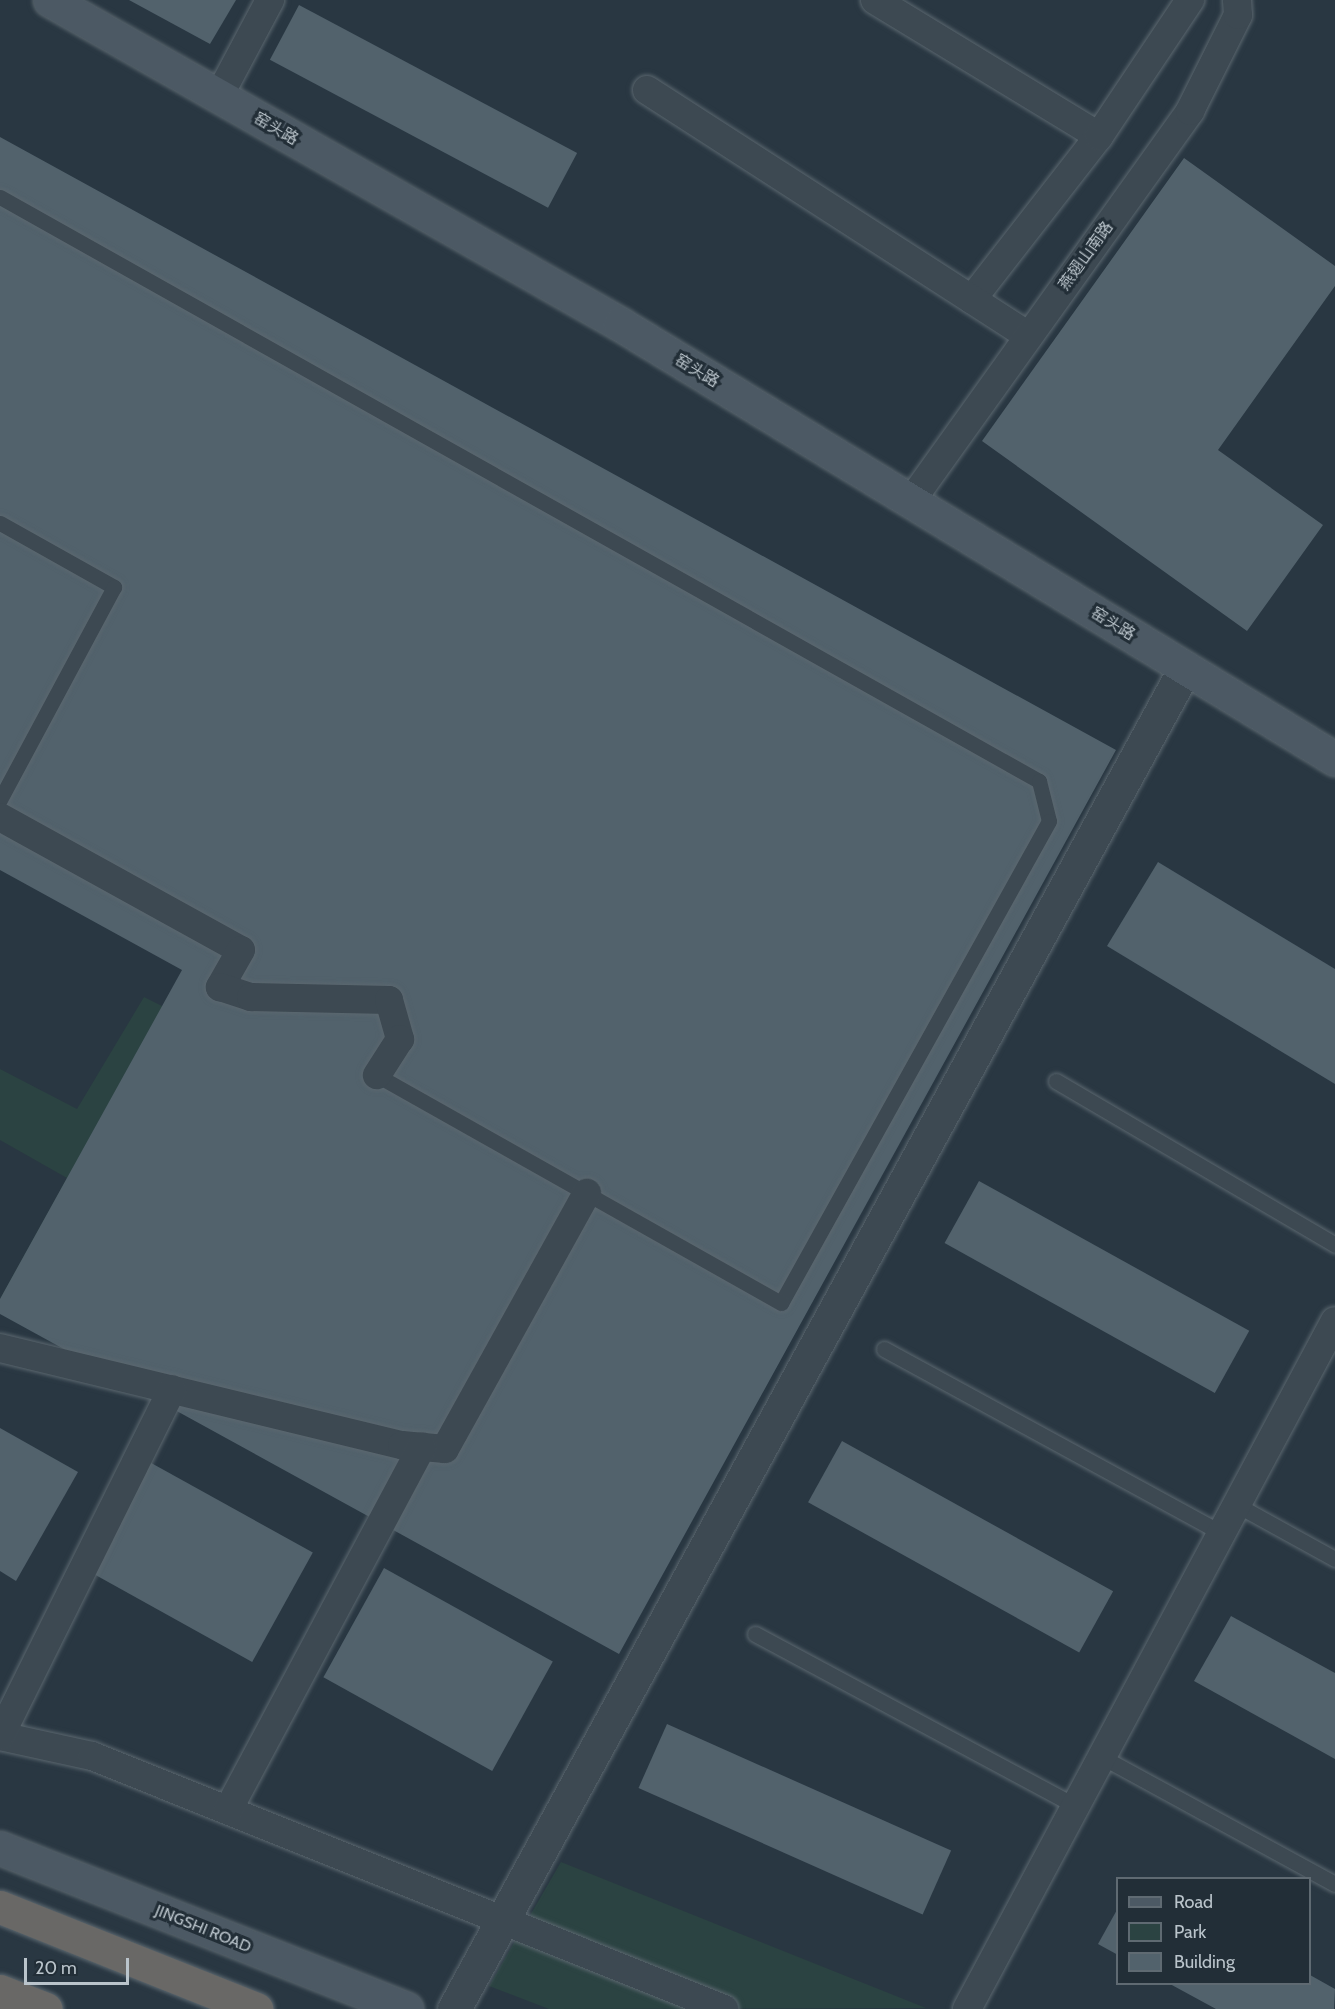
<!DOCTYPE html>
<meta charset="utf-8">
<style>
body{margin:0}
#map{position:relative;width:1335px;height:2009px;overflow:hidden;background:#293742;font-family:Cabin,"Noto Sans SC",sans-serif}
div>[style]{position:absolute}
.green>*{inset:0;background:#2b4342}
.building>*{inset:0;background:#52626c;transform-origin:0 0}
.roads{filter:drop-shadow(0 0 2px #5b676f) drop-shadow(0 0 2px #5b676f)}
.service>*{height:15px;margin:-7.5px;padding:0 7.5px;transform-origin:7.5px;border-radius:7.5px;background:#3d4952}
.minor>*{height:28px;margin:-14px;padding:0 14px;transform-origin:14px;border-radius:14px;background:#3d4952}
.tertiary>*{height:33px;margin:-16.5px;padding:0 16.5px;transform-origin:16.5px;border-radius:16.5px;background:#3d4952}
.secondary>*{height:33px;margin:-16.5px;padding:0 16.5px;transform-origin:16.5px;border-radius:16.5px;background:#4c5964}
.trunk>*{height:33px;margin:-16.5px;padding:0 16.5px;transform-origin:16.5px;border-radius:16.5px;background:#696866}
span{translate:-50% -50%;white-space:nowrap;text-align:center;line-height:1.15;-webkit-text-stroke:6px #222e37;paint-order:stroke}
.street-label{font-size:16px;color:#bac4cb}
.legend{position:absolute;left:1116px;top:1877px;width:195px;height:108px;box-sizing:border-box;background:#222e37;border:2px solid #5f6a72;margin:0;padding:8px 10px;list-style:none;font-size:18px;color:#bac4cb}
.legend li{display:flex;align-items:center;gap:12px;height:30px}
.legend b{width:30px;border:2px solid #5f6a72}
.scale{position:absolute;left:24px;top:1958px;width:105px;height:27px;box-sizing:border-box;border:3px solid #bac4cb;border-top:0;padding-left:8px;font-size:18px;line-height:21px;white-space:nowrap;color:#bac4cb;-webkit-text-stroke:4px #222e37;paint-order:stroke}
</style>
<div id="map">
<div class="green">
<i style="clip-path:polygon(144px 997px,162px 1006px,151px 1203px,0 1299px,67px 1178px,0 1140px,0 1069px,77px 1109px)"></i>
<i style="clip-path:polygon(561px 1862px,926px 2008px,549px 2009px,489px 1986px)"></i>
</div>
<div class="building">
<i style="clip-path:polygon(129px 0,236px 0,210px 44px)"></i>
<i style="left:299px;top:5px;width:315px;height:62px;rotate:28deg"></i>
<i style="clip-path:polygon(0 137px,1116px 750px,619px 1654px,0 1314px,0 1299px,182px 970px,0 870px)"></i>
<i style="clip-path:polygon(1184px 158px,1335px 266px,1335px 286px,1218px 450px,1323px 525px,1247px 631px,982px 441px)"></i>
<i style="clip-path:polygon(1158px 862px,1335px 969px,1335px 1084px,1107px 946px)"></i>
<i style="left:979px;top:1181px;width:309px;height:71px;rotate:29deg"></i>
<i style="clip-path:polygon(0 1428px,78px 1472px,16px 1581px,0 1571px)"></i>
<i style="left:842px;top:1441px;width:310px;height:70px;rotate:29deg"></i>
<i style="left:144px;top:1459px;width:193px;height:125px;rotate:29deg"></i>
<i style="left:384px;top:1568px;width:193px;height:125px;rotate:29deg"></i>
<i style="clip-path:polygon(1231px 1616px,1335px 1673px,1335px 1759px,1194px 1681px)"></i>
<i style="left:667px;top:1724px;width:311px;height:70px;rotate:24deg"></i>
<i style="clip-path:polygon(1118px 1908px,1118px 1955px,1098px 1944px)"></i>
<i style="clip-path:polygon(1310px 1975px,1335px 1989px,1334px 2009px,1216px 2009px,1170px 1984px,1310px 1984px)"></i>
</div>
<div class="roads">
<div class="service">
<i style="left:0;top:197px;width:1192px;rotate:29.34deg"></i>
<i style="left:1039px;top:781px;width:41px;rotate:76deg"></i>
<i style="left:1049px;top:821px;width:551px;rotate:119.07deg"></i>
<i style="left:781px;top:1303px;width:464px;rotate:-150.6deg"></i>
<i style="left:0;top:523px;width:131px;rotate:29.3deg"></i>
<i style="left:114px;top:587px;width:242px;rotate:118.2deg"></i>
<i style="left:1056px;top:1081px;width:324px;rotate:30.4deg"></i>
<i style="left:884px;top:1349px;width:384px;rotate:28.6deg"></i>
<i style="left:1237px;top:1505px;width:112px;rotate:28.9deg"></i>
<i style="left:755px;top:1634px;width:364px;rotate:28.2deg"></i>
<i style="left:1102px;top:1757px;width:265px;rotate:28.6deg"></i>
</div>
<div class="minor">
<i style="left:875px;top:0;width:262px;rotate:31.3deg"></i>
<i style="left:1099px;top:136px;width:207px;rotate:127.9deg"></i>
<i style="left:647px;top:90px;width:454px;rotate:32.8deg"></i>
<i style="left:219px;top:96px;width:109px;rotate:-62deg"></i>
<i style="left:1099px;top:136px;width:164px;rotate:-56.2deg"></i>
<i style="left:911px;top:501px;width:480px;rotate:-54.4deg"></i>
<i style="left:1190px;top:111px;width:107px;rotate:-63.4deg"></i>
<i style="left:1238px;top:15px;width:15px;rotate:-94deg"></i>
<i style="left:0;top:817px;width:275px;rotate:28.9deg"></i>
<i style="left:241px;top:950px;width:43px;rotate:119.6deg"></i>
<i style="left:220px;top:987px;width:33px;rotate:18deg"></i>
<i style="left:251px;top:997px;width:138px;rotate:1.2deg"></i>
<i style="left:389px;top:1000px;width:41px;rotate:74.2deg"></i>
<i style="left:400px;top:1039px;width:43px;rotate:122.6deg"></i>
<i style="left:0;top:1348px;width:414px;rotate:13.6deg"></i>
<i style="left:402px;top:1445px;width:43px;rotate:5.3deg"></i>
<i style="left:445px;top:1449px;width:293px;rotate:-61deg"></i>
<i style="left:0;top:1736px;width:94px;rotate:12.3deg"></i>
<i style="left:92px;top:1756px;width:681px;rotate:21.82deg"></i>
<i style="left:0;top:1736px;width:387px;rotate:-63.6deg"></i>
<i style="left:228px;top:1810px;width:412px;rotate:-61.9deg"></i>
<i style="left:967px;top:2009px;width:780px;rotate:-61.86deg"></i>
</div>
<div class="tertiary">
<i style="left:454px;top:2009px;width:1527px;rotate:-61.4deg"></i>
</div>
<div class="secondary">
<i style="left:50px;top:0;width:656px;rotate:29.61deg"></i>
<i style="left:620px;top:324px;width:837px;rotate:31.32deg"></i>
<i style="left:0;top:1848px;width:437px;rotate:21.6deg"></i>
</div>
<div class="trunk">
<i style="left:0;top:1907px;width:276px;rotate:21.7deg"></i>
<i style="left:0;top:1991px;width:49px;rotate:21.4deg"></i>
</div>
</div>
<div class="street-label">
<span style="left:276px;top:129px;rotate:30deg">窑头路</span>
<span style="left:1086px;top:256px;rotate:-54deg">燕翅山南路</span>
<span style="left:697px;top:371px;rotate:31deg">窑头路</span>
<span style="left:1113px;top:624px;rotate:31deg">窑头路</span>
<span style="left:203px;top:1929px;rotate:22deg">JINGSHI ROAD</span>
</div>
<ul class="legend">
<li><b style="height:8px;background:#4c5964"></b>Road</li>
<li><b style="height:16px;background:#2b4342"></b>Park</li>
<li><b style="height:16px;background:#52626c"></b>Building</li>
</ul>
<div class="scale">20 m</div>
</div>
